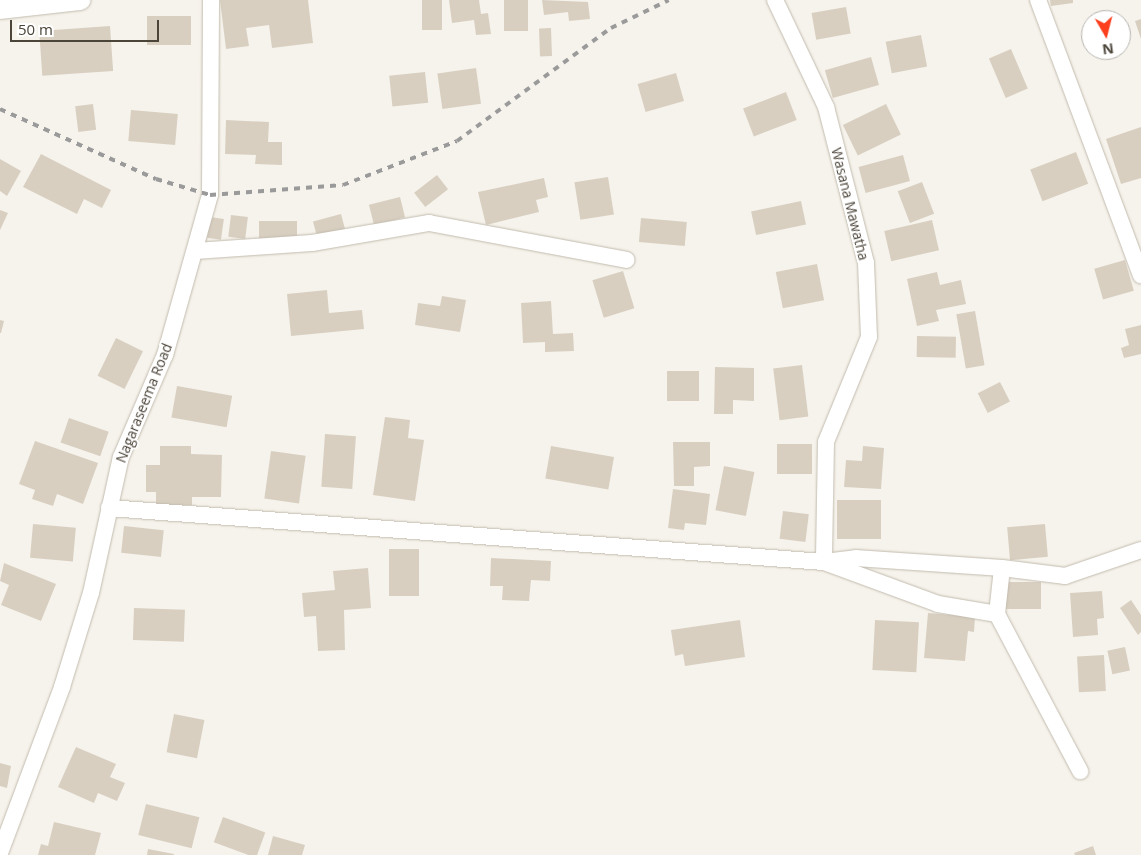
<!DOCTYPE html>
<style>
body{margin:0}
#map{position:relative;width:1141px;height:855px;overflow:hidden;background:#f6f3ec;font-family:"Open Sans",sans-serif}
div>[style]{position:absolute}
.building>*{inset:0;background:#d8cfc1;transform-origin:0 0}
.roads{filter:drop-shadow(0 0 1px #c2bbae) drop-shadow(0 0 1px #c2bbae)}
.minor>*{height:16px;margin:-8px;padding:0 8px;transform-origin:8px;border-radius:8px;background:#fff}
.tertiary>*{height:20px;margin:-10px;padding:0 10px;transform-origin:10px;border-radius:10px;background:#fff}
.rail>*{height:4px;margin-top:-2px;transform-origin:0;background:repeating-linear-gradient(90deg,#9a9a9a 0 6px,transparent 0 12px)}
span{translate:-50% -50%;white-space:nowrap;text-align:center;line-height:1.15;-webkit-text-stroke:4px #fff;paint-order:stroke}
.street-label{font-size:14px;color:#4b4439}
.north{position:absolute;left:1081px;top:10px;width:50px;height:50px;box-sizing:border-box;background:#fff;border:1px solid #b7b4b0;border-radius:50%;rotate:172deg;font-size:14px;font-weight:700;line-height:20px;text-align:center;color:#4b4439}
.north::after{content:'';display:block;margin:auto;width:18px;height:22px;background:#fc3f1d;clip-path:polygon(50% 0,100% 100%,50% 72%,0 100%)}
.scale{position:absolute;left:10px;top:20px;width:149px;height:22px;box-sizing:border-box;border:2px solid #4b4439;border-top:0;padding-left:6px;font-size:15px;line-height:18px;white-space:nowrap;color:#4b4439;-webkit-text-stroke:4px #fff;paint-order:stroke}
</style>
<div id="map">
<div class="building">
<i style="clip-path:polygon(220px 0,308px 0,313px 43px,272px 48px,269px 25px,246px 28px,249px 46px,226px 49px)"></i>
<i style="left:422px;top:0;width:20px;height:30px"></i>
<i style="clip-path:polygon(449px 0,479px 0,481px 14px,488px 13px,491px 34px,476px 35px,474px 20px,452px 23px)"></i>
<i style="left:504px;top:0;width:24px;height:31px"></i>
<i style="clip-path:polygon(542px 0,588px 2px,590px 19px,569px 21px,568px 12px,544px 15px)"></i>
<i style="clip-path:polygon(1050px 0,1073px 0,1073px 3px,1051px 6px)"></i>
<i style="left:846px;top:7px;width:27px;height:35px;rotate:80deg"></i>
<i style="left:147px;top:16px;width:44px;height:29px"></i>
<i style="clip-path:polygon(1141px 19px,1141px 39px,1135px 21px)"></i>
<i style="left:110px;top:26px;width:45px;height:71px;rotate:86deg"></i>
<i style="left:551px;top:28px;width:28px;height:12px;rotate:88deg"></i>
<i style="left:921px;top:35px;width:32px;height:36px;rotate:79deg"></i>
<i style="left:1011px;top:49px;width:43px;height:24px;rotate:67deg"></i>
<i style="left:871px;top:57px;width:29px;height:48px;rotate:74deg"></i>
<i style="left:476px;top:68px;width:36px;height:39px;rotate:82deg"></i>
<i style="left:425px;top:72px;width:31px;height:36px;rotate:84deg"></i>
<i style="left:676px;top:73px;width:29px;height:40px;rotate:74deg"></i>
<i style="left:786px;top:92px;width:30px;height:46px;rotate:69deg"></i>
<i style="left:93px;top:104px;width:26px;height:18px;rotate:83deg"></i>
<i style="left:886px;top:104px;width:34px;height:48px;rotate:64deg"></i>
<i style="left:131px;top:110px;width:47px;height:31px;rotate:5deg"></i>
<i style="clip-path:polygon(226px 120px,269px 122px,268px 142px,282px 142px,282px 165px,255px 164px,256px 155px,225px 154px)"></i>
<i style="clip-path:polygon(1141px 127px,1141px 178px,1121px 184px,1106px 139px)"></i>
<i style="left:1076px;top:152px;width:34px;height:49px;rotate:69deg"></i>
<i style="clip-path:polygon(41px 154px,111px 190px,102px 208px,84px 199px,77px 214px,23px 187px)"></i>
<i style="left:903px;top:155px;width:27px;height:46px;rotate:75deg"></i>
<i style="clip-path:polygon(0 159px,21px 171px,7px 196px,0 191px)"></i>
<i style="left:437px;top:175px;width:18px;height:29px;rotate:52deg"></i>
<i style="left:608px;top:177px;width:38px;height:34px;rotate:81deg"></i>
<i style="clip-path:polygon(544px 178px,548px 197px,536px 200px,539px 212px,486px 225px,478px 192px)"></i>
<i style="left:922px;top:182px;width:34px;height:26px;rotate:69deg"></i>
<i style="left:400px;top:197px;width:21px;height:32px;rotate:76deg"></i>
<i style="left:801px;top:201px;width:24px;height:51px;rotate:78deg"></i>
<i style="clip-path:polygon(0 210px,8px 213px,0 230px)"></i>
<i style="left:341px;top:214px;width:16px;height:29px;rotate:75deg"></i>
<i style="left:231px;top:215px;width:17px;height:22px;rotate:7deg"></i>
<i style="left:210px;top:217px;width:14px;height:21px;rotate:8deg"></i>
<i style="left:641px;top:218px;width:46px;height:24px;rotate:5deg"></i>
<i style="left:932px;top:220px;width:31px;height:49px;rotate:77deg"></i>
<i style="left:259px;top:221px;width:38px;height:21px"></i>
<i style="left:1125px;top:260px;width:32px;height:32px;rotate:74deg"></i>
<i style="left:817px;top:264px;width:37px;height:42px;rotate:79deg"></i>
<i style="left:623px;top:271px;width:39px;height:32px;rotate:73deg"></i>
<i style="clip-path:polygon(937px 272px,940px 285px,961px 280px,966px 304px,936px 310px,939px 321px,917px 326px,907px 279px)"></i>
<i style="clip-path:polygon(327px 290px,329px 313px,362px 310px,364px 329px,291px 336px,287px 294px)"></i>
<i style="clip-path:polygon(442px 296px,466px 300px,460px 332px,415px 325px,418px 303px,440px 306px)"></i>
<i style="clip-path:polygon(551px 301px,553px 334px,573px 333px,574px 351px,545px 352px,545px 342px,523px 343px,521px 303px)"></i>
<i style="left:975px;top:311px;width:55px;height:19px;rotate:80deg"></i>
<i style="clip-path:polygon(0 320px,4px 321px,1px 333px,0 333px)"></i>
<i style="clip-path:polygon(1141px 325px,1141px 354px,1124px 358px,1121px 348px,1129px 345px,1125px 329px)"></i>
<i style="left:917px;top:336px;width:39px;height:21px;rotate:1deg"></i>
<i style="left:116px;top:338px;width:30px;height:42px;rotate:26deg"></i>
<i style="left:802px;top:365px;width:52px;height:29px;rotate:83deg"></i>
<i style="clip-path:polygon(715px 367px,754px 368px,754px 401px,733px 400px,733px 414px,714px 414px)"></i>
<i style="left:667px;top:371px;width:32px;height:30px"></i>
<i style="left:1000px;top:382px;width:22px;height:25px;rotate:63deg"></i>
<i style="left:177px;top:386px;width:56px;height:32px;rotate:10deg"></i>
<i style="clip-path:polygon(385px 417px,410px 420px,408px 438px,424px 440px,415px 501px,373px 495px)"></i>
<i style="left:69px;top:418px;width:42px;height:26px;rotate:19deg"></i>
<i style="left:325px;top:434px;width:31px;height:53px;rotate:4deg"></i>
<i style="clip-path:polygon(35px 441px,98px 463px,83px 504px,57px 494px,53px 506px,32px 499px,35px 490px,19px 484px)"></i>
<i style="clip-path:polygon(673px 442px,710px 442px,710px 466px,694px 467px,694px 486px,674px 486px)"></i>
<i style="left:812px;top:444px;width:30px;height:35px;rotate:90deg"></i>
<i style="clip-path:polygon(160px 446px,191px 446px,191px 454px,222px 455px,221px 497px,192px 497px,192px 505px,156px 505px,156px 492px,146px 492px,146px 465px,160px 465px)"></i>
<i style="left:551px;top:446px;width:64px;height:33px;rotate:10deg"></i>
<i style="clip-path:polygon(863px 446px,884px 448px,881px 489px,844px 487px,846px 460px,862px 461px)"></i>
<i style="left:271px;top:451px;width:35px;height:48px;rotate:8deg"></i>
<i style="left:724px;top:466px;width:31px;height:45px;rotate:11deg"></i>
<i style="clip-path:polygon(673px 489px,710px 494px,706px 525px,685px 523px,684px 530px,668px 528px)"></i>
<i style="left:837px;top:500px;width:44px;height:39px"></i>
<i style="left:783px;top:511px;width:26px;height:28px;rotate:7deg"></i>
<i style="left:33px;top:524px;width:43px;height:34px;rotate:5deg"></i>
<i style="left:1045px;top:524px;width:33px;height:38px;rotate:85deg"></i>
<i style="left:124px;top:526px;width:40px;height:27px;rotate:6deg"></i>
<i style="left:389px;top:549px;width:30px;height:47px"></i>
<i style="clip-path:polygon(491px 558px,551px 561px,550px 581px,531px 580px,529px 601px,502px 600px,503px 586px,490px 586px)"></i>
<i style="clip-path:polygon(4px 563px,56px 584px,41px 621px,1px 605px,9px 585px,0 581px)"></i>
<i style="clip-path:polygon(368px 568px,371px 608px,344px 610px,345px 650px,318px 651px,316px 616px,304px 617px,302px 593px,335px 590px,333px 571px)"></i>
<i style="left:1001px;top:582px;width:40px;height:27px"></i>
<i style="clip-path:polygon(1102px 591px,1104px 618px,1097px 619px,1098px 635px,1073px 637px,1070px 593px)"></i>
<i style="clip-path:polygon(1131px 600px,1141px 615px,1141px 632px,1138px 635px,1120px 608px)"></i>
<i style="left:134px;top:608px;width:51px;height:32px;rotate:2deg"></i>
<i style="clip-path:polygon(928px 613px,975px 617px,974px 632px,968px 631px,965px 661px,924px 658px)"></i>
<i style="clip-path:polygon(740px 620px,745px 657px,685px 666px,683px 654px,675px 656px,671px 630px)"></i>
<i style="left:875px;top:620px;width:44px;height:50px;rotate:3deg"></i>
<i style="left:1125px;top:647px;width:24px;height:18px;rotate:78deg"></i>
<i style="left:1104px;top:655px;width:36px;height:27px;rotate:87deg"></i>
<i style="left:174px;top:714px;width:31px;height:39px;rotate:11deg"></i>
<i style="clip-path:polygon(76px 747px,116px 764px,110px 777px,125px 783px,117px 801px,98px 793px,94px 803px,58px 787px)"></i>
<i style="clip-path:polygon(0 763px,11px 766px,7px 788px,0 786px)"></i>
<i style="left:146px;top:804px;width:55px;height:32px;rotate:14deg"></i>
<i style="left:223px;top:817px;width:45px;height:27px;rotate:20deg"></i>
<i style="clip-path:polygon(54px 822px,101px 833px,95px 855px,38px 855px,41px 844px,48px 846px)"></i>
<i style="clip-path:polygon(273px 836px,305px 845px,302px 855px,268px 855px)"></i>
<i style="clip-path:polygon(1093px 846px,1096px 855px,1075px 855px,1074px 853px)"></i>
<i style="clip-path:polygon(148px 849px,174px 854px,174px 855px,147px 855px)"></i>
</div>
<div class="roads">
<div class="minor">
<i style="left:775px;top:0;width:119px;rotate:64.5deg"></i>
<i style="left:826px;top:107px;width:161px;rotate:75.6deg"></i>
<i style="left:866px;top:263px;width:74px;rotate:87.7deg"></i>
<i style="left:869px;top:337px;width:113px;rotate:112.3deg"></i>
<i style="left:826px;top:442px;width:120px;rotate:91deg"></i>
<i style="left:824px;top:562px;width:32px;rotate:-7deg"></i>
<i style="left:856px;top:558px;width:146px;rotate:3.9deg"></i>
<i style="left:1038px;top:0;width:294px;rotate:69.5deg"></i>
<i style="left:195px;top:251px;width:117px;rotate:-3.9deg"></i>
<i style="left:312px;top:243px;width:119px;rotate:-9.7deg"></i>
<i style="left:429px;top:223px;width:201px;rotate:10.6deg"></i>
<i style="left:109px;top:508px;width:717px;rotate:4.32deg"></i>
<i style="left:824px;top:562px;width:121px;rotate:20.2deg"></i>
<i style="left:938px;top:604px;width:60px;rotate:9.6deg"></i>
<i style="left:997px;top:614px;width:46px;rotate:-83.8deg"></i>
<i style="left:1002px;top:568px;width:64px;rotate:7.2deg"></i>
<i style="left:1065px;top:576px;width:80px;rotate:-18.9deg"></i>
<i style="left:997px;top:614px;width:178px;rotate:62.1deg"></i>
<i style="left:0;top:853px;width:177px;rotate:-69.5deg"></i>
<i style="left:62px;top:687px;width:98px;rotate:-72.9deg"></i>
<i style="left:91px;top:593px;width:139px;rotate:-77.6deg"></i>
<i style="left:121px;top:457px;width:111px;rotate:-66.7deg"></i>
<i style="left:165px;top:355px;width:166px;rotate:-74.3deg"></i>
<i style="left:210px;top:195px;width:195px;rotate:-89.7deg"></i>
</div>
<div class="tertiary">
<i style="left:0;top:9px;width:81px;rotate:-6.4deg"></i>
</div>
</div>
<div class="rail">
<i style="left:0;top:109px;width:171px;rotate:24.2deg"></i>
<i style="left:156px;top:179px;width:56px;rotate:16.5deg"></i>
<i style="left:210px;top:195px;width:133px;rotate:-4.3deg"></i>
<i style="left:343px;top:185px;width:122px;rotate:-21.1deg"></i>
<i style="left:457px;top:141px;width:191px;rotate:-36.3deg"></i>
<i style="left:611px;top:28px;width:64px;rotate:-25.8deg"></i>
</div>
<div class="street-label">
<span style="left:850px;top:204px;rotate:76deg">Wasana Mawatha</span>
<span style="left:144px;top:403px;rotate:-68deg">Nagaraseema Road</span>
</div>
<div class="north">N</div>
<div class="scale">50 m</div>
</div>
